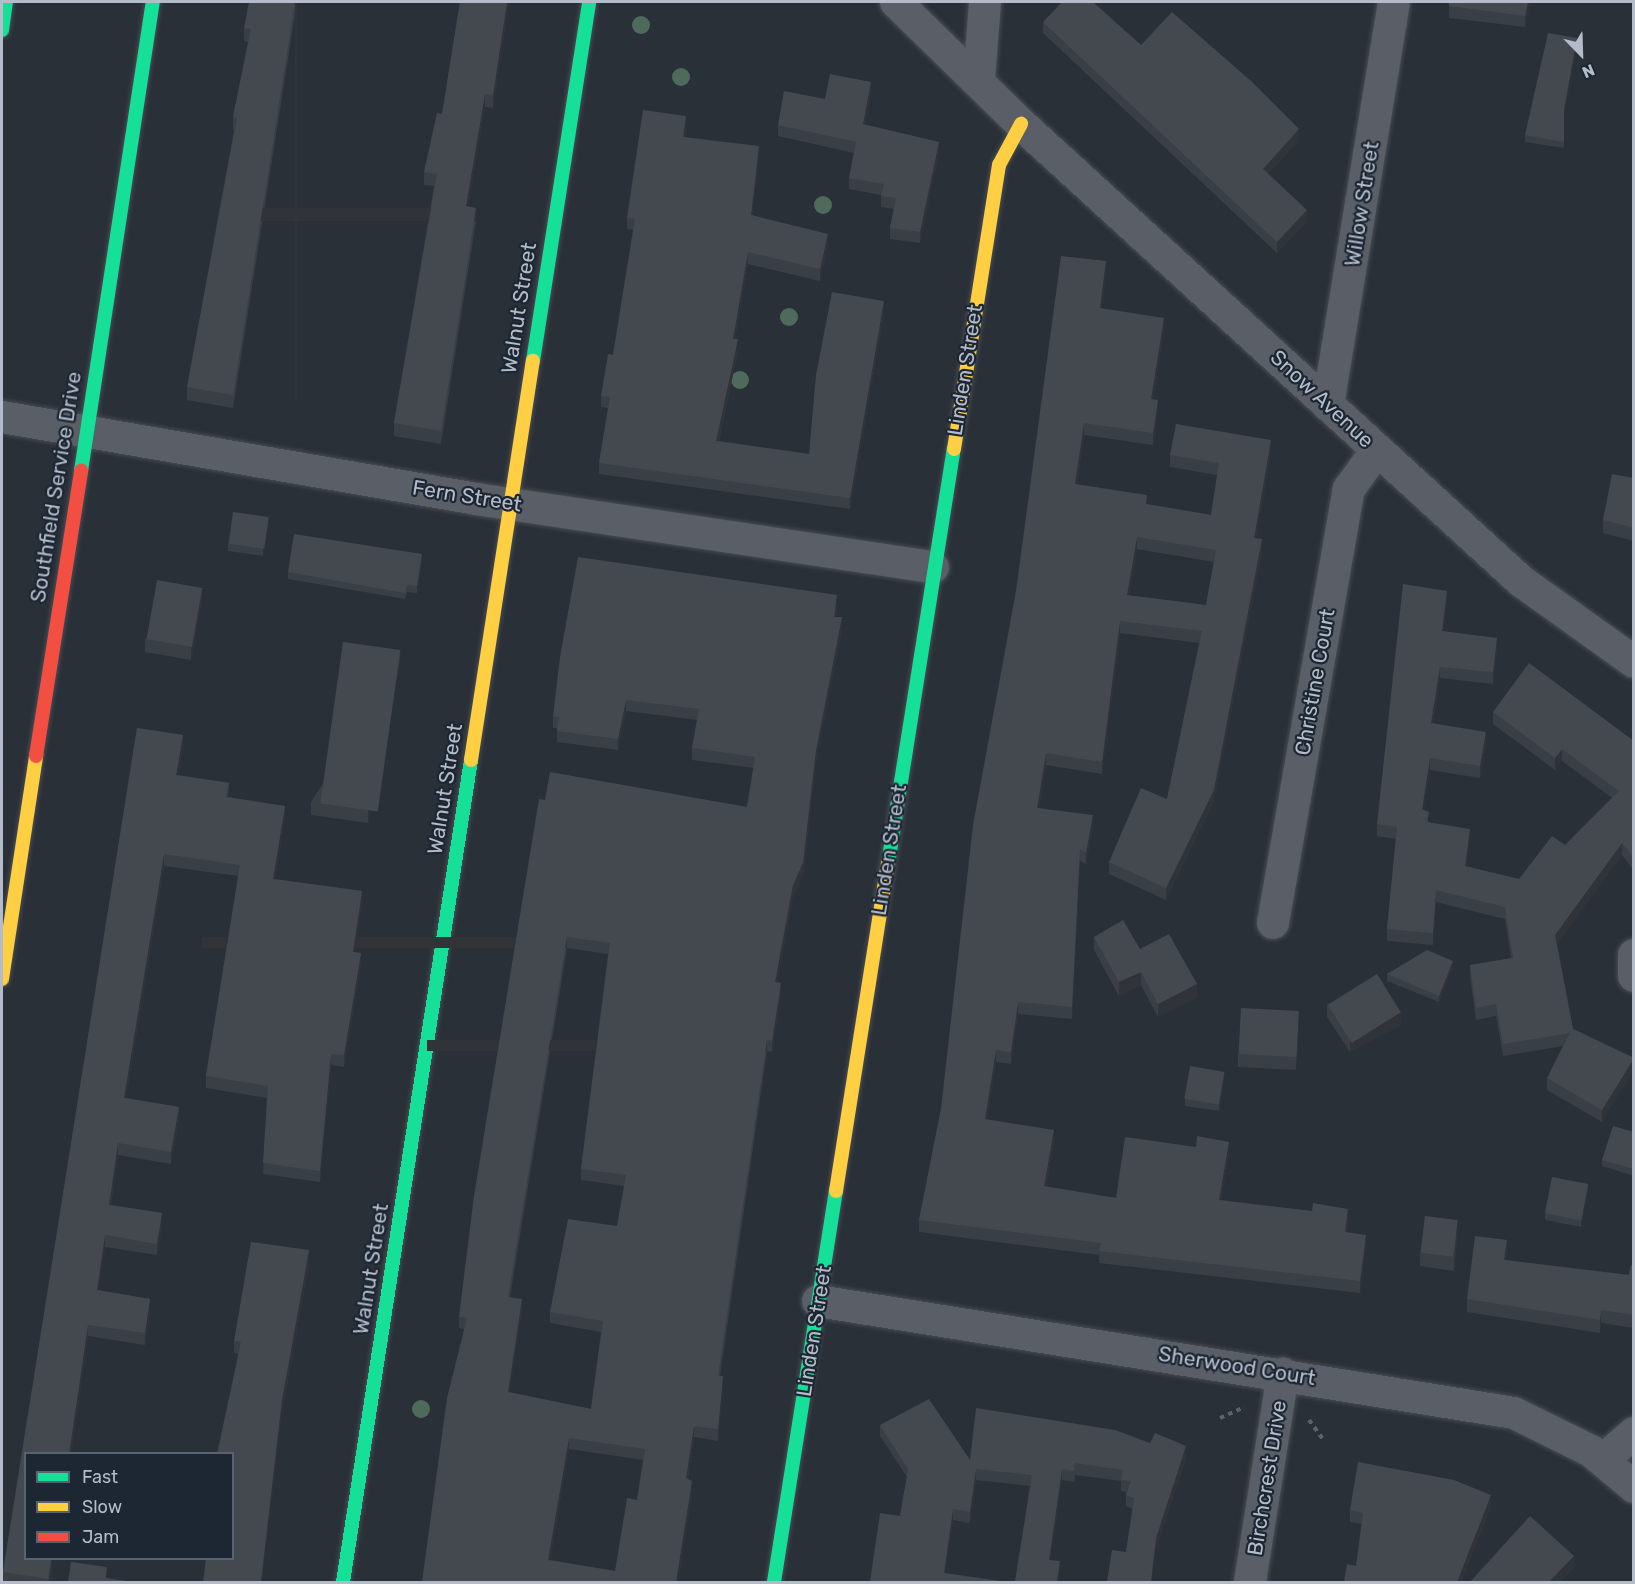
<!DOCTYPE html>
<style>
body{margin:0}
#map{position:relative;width:1635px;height:1584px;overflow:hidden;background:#2a3038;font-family:Rubik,sans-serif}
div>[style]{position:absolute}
.path>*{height:4px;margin-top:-2px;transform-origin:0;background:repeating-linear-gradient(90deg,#5d636a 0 4.5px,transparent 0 9px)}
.roads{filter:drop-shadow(0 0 2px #484c53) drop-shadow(0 0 2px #484c53)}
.street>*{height:32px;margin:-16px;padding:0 16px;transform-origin:16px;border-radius:16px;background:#5a5e66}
.fast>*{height:14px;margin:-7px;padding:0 7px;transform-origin:7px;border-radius:7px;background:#16e098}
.slow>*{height:14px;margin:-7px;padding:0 7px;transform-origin:7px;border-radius:7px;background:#ffcf43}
.jam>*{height:14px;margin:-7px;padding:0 7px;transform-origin:7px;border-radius:7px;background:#f24e42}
.trees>*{width:18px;height:18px;margin:-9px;border-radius:50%;background:#4e6a5a}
.wall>*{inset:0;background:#3a3f45}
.shaded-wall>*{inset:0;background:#303338;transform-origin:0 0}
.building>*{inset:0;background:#444950;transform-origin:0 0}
span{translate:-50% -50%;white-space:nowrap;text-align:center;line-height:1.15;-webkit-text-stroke:4.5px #1d2633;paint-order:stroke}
.street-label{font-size:21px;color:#b4bcc9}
.frame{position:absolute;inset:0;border:3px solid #b4bcc9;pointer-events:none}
.legend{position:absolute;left:24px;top:1452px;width:210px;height:108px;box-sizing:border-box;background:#1d2633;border:2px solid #59626f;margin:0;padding:8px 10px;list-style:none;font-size:18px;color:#b4bcc9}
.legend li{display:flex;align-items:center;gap:12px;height:30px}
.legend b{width:30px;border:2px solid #59626f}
.north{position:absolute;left:1551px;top:24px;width:60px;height:60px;-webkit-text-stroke:4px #1d2633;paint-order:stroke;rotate:157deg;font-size:16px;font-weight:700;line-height:24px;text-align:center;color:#b4bcc9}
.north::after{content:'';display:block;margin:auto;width:21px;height:27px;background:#b4bcc9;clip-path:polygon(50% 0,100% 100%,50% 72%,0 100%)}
</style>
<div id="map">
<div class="path">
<i style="left:1220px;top:1418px;width:27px;rotate:-24deg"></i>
<i style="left:1309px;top:1420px;width:24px;rotate:54deg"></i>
</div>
<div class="roads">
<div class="street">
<i style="left:896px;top:2px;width:175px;rotate:44.3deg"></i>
<i style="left:1021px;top:124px;width:677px;rotate:42.43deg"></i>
<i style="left:1521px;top:581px;width:139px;rotate:35.6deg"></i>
<i style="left:979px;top:79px;width:77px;rotate:-85.5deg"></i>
<i style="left:1328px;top:405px;width:408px;rotate:-80.7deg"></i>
<i style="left:2px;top:417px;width:481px;rotate:9.8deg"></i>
<i style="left:476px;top:499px;width:462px;rotate:8.5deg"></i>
<i style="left:1273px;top:923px;width:441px;rotate:-80.1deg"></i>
<i style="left:1349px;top:489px;width:48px;rotate:-54.3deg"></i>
<i style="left:1634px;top:955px;width:21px;rotate:90deg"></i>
<i style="left:818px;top:1301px;width:705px;rotate:9.14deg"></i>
<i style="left:1514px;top:1413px;width:86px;rotate:26.3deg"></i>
<i style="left:1591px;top:1451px;width:56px;rotate:39.9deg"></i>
<i style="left:1603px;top:1460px;width:41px;rotate:-41.1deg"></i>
<i style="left:1250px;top:1582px;width:211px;rotate:-81deg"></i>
</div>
<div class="fast">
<i style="left:2px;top:30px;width:28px;rotate:-82deg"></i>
<i style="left:533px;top:361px;width:363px;rotate:-81.1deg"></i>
<i style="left:81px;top:471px;width:474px;rotate:-81.3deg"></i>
<i style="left:888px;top:864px;width:420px;rotate:-81deg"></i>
<i style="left:343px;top:1582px;width:832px;rotate:-81.15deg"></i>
<i style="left:774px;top:1582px;width:396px;rotate:-81deg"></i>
</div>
<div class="slow">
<i style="left:954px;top:449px;width:288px;rotate:-81deg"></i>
<i style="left:999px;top:165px;width:47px;rotate:-61.8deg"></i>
<i style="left:471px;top:760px;width:404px;rotate:-81.2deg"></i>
<i style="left:2px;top:979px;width:226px;rotate:-81.3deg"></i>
<i style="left:836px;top:1191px;width:331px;rotate:-81deg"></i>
</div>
<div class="jam">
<i style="left:36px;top:756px;width:289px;rotate:-81deg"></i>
</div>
</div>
<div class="trees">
<i style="left:641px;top:25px"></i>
<i style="left:681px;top:77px"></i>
<i style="left:823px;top:205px"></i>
<i style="left:789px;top:317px"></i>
<i style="left:740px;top:380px"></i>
<i style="left:421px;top:1409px"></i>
</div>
<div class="wall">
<i style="clip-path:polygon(297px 2px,233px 408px,187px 400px,187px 387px,234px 130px,233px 130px,233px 117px,248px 42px,244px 41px,244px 28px)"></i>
<i style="clip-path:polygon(460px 2px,509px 2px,493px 108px,485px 107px,468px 207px,476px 221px,441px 444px,394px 436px,394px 423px,434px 186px,424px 185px,424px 172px,442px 114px)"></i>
<i style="clip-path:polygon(1449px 2px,1530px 2px,1525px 27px,1449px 18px)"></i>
<i style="clip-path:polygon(1043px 22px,1141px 45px,1299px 141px,1268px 174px,1307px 222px,1277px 253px,1043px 33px)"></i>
<i style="clip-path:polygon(1577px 44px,1564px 115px,1564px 148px,1525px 142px,1525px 135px)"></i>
<i style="clip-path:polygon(871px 93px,865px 125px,939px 153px,920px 243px,890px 239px,890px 228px,894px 209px,881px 207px,881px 195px,849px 189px,849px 178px,854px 153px,778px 136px,778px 125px,825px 99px)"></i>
<i style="clip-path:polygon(686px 127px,685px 137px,759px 157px,752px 215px,828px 245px,820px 281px,748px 264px,735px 339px,738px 351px,719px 441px,809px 454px,884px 313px,850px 509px,599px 474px,599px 463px,608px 408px,601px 407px,601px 396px,613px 355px,633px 230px,627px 229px,627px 218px)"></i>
<i style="clip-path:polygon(evenodd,1106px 273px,1101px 308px,1164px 330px,1153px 399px,1158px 411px,1153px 445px,1084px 435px,1077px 484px,1147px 504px,1211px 515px,1217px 475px,1170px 467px,1170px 455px,1271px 452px,1256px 538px,1262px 551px,1214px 801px,1166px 900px,1109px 874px,1109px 862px,1167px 799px,1199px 643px,1120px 633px,1102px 774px,1046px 765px,1039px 808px,1093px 827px,1086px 864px,1080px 861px,1072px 1019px,1018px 1014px,1011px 1064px,996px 1062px,987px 1119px,1054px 1142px,1046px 1187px,1116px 1198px,1229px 1153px,1221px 1200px,1348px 1221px,1347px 1232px,1366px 1247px,1360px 1293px,1099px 1263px,1099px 1255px,919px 1232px,919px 1220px,1106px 273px,1137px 549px,1214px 562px,1206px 605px,1129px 596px,1137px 549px)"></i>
<i style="clip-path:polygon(1634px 478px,1634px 541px,1603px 533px,1603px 520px)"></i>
<i style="clip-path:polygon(269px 524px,263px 556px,228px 551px,228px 544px)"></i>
<i style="clip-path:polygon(422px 561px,417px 593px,407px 592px,405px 599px,288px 579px,288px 572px)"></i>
<i style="clip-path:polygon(202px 601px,191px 660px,145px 652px,145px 639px)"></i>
<i style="clip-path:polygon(1447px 602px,1443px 631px,1497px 650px,1493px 684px,1440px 678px,1433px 723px,1486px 744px,1480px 778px,1430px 770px,1423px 810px,1429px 822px,1470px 840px,1466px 867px,1519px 879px,1565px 845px,1612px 798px,1562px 761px,1555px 770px,1493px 724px,1493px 712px,1634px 741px,1634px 867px,1632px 868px,1622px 855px,1557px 944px,1573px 1029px,1634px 1058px,1602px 1122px,1547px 1090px,1547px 1078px,1563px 1046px,1503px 1056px,1496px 1016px,1476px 1020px,1470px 977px,1470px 965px,1511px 958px,1505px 919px,1436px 902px,1433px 945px,1387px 941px,1387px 929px,1396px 839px,1377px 836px,1377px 824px)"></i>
<i style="clip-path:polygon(evenodd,837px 606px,836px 617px,842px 629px,816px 761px,803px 875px,793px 897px,777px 982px,781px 994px,772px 1052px,767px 1051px,720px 1376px,723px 1388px,718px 1441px,694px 1437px,688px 1479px,692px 1493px,678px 1582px,422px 1582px,465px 1329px,459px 1328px,459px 1317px,545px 800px,747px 807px,754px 768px,692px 760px,692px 748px,697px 720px,626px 711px,618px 750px,557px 742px,557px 728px,553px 728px,553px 716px,837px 606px,567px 948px,608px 954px,581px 1169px,581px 1180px,624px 1186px,617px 1226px,550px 1312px,550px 1323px,601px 1332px,591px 1409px,509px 1392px,522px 1311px,510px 1297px,567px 948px,837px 606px,569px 1449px,643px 1460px,637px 1500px,615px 1571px,550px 1560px,569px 1449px)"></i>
<i style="clip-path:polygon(400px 663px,368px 823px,311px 815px,311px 802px)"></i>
<i style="clip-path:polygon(137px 728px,183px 735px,183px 746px,178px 775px,229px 783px,228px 797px,285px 806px,285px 817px,275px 879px,362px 891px,362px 903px,354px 952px,361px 953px,361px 964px,344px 1067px,331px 1065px,320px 1182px,263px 1174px,267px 1098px,206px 1088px,206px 1076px,238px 876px,164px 866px,126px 1098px,179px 1107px,179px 1119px,171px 1164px,118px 1155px,111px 1205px,162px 1213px,162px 1225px,157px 1255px,105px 1247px,98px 1290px,150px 1299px,150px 1310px,145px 1345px,88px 1336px,71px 1454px,26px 1454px,26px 1558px,52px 1558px,49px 1582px,3px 1582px,3px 1572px)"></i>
<i style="clip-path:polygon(1094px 937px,1140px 949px,1197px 997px,1158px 1017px,1141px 985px,1119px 996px,1094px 950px)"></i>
<i style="clip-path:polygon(1453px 967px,1439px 1002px,1387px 981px,1387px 974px)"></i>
<i style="clip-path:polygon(1327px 1004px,1401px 1025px,1350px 1052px,1327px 1017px)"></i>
<i style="clip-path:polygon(1299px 1024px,1296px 1070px,1238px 1067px,1238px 1054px)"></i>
<i style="clip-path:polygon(1224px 1078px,1219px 1111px,1185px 1106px,1185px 1099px)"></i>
<i style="clip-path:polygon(1634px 1132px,1634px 1176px,1602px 1166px,1602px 1160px)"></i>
<i style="clip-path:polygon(1588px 1191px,1581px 1227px,1545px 1220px,1545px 1213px)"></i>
<i style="clip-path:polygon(1458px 1233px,1454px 1271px,1420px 1266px,1420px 1253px)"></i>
<i style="clip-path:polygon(1507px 1253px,1506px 1260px,1629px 1275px,1634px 1266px,1634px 1328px,1601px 1323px,1600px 1333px,1467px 1312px,1467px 1299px)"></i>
<i style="clip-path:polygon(309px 1263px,282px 1413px,238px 1354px,234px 1353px,234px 1341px)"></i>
<i style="clip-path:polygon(880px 1425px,970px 1460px,1186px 1458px,1156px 1549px,1126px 1552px,1133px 1509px,1126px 1506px,1126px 1495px,1127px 1492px,1121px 1491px,1121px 1481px,1075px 1475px,1074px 1482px,1062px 1480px,1050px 1560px,1060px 1572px,1015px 1582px,1030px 1486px,976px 1480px,970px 1523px,953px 1520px,945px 1573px,870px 1582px,900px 1516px,907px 1477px,880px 1436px)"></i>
<i style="clip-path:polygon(1491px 1507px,1461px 1582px,1344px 1582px,1356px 1566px,1362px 1524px,1350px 1522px,1350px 1510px)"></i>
</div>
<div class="shaded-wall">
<i style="left:295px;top:2px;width:2px;height:398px"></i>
<i style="clip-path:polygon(507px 2px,509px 2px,493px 108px,493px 95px)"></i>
<i style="clip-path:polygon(1528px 2px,1530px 2px,1525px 27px,1525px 16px)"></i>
<i style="clip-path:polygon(1577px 38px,1577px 44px,1564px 116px,1564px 109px)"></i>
<i style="clip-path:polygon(871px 82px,871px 93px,863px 135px,863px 124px)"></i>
<i style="clip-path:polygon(485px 94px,485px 107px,466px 219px,466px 206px)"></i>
<i style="clip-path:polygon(686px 116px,686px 127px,683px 148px,683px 137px)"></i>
<i style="clip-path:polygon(1299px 129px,1299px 141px,1263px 180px,1263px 169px)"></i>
<i style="clip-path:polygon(939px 142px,939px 153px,920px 243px,920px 232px)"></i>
<i style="clip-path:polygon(759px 146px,759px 157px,751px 226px,751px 215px)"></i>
<i style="left:476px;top:208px;width:13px;height:226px;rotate:90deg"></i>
<i style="clip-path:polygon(1307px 210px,1307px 222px,1277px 253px,1277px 242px)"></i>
<i style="clip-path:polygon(828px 234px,828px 245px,820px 281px,820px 269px)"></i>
<i style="clip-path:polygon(748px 252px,748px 264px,733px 350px,733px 339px)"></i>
<i style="clip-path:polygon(1106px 261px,1106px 273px,1100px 320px,1100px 308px)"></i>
<i style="clip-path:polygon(884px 301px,884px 313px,850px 509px,850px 498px)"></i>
<i style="clip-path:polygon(1164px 318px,1164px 330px,1151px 411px,1151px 399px)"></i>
<i style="clip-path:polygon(738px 339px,738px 351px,716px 452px,716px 441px)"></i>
<i style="clip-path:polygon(1158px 400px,1158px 411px,1153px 445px,1153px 433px)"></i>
<i style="clip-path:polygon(1084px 423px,1084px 435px,1075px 496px,1075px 484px)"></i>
<i style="clip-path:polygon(1271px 440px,1271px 452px,1254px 550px,1254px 538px)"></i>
<i style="clip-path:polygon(269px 517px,269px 524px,263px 556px,263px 550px)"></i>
<i style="clip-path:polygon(1137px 537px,1137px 549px,1127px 607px,1127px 595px)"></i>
<i style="clip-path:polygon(1262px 539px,1262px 551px,1214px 801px,1166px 900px,1166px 888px)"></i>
<i style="clip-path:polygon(422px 554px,422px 561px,417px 593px,417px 586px)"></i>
<i style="clip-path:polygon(202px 588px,202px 601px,191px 660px,191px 647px)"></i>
<i style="clip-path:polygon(1447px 591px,1447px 602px,1442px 643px,1442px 631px)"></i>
<i style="clip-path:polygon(837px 595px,837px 606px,834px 628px,834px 617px)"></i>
<i style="clip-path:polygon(842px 617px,842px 629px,816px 761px,803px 875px,793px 897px,775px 993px,775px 982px,816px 750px)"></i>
<i style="clip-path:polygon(1120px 621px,1120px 633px,1102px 774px,1102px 762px)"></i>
<i style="clip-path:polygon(1497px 638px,1497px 650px,1493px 684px,1493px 672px)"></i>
<i style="clip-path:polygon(400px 650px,400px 663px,368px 823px,368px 810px)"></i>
<i style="clip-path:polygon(1440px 667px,1440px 678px,1431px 734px,1431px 723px)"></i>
<i style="clip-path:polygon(626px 700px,626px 711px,618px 750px,618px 739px)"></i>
<i style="clip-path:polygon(1486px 732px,1486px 744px,1480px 778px,1480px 766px)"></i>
<i style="clip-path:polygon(183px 735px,183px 746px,176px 786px,176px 775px)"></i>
<i style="clip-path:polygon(1562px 749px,1562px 761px,1555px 770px,1555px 758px)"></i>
<i style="clip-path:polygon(1046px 753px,1046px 765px,1037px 820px,1037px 808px)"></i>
<i style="clip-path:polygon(1430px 758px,1430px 770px,1422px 821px,1422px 809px)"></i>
<i style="clip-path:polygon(285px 806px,285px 817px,273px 890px,273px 879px)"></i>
<i style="clip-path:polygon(1093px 815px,1093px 827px,1086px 864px,1086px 852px)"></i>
<i style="clip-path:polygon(1470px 829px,1470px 840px,1465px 878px,1465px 866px)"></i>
<i style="clip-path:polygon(1622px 843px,1622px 855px,1555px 947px,1555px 935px)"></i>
<i style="clip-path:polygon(1080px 849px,1080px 861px,1072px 1019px,1072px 1007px)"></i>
<i style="clip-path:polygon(164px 854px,164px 866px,124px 1109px,124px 1098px)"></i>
<i style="clip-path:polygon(1634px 855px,1634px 867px,1632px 868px,1632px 856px)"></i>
<i style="clip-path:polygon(1436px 890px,1436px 902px,1433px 945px,1433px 933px)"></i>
<i style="clip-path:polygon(362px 891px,362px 903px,353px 963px,353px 952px)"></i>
<i style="left:567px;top:937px;width:11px;height:365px;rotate:90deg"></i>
<i style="clip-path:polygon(361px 953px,361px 964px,344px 1067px,344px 1055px)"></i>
<i style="clip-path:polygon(1453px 961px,1453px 967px,1439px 1002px,1439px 996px)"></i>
<i style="clip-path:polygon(1141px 972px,1141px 985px,1119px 996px,1119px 982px)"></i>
<i style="clip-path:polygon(781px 983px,781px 994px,772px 1052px,772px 1041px)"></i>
<i style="clip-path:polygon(1197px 984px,1197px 997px,1158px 1017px,1158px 1004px)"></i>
<i style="clip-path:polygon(1018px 1002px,1018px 1014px,1011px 1064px,1011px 1052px)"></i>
<i style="clip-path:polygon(1299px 1011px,1299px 1024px,1296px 1070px,1296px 1057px)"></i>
<i style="clip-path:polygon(1401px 1012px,1401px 1025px,1350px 1052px,1350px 1039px)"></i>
<i style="left:767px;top:1040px;width:11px;height:340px;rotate:90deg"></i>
<i style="clip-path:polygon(996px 1050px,996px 1062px,985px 1131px,985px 1119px)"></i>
<i style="clip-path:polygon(331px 1054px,331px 1065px,320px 1182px,320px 1171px)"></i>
<i style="clip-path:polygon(1634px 1059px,1634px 1071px,1602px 1122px,1602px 1110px)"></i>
<i style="clip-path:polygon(1224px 1072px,1224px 1078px,1219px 1111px,1219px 1105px)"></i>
<i style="clip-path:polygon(179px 1107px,179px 1119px,171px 1164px,171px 1152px)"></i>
<i style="clip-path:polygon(1054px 1130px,1054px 1142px,1044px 1198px,1044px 1186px)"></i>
<i style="clip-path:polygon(1229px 1142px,1229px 1153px,1219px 1212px,1219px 1200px)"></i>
<i style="clip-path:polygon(118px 1143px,118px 1155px,109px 1216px,109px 1205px)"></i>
<i style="clip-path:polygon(1588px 1184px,1588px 1191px,1581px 1227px,1581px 1221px)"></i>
<i style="clip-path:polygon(1348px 1209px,1348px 1221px,1345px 1244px,1345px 1232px)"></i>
<i style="clip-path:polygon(162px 1213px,162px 1225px,157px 1255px,157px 1244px)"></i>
<i style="clip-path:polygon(1458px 1220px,1458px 1233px,1454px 1271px,1454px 1258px)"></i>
<i style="clip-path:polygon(105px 1235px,105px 1247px,97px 1302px,97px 1290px)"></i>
<i style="clip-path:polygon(1366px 1235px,1366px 1247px,1360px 1293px,1360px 1281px)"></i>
<i style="clip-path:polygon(1507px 1240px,1507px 1253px,1504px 1273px,1504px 1260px)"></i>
<i style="clip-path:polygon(309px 1250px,309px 1263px,282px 1413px,262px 1582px,261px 1582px,282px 1400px)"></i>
<i style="clip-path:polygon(150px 1299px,150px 1310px,145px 1345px,145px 1333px)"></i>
<i style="clip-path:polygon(522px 1299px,522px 1311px,508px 1403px,508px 1392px)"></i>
<i style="clip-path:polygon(1601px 1310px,1601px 1323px,1600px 1333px,1600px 1320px)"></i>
<i style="clip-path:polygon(88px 1325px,88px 1336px,71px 1454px,69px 1454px)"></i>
<i style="clip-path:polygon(723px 1376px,723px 1388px,718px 1441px,718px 1429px)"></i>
<i style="clip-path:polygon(694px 1426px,694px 1437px,686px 1490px,686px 1478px)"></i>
<i style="clip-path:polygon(569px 1438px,569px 1449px,548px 1571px,548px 1560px)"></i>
<i style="clip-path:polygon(1186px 1446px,1186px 1458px,1156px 1549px,1152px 1582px,1151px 1582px,1156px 1538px)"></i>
<i style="clip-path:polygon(976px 1469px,976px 1480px,970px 1523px,970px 1512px)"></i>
<i style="clip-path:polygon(1062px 1469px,1062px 1480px,1049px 1571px,1049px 1560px)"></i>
<i style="clip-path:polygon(692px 1481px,692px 1493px,678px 1582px,676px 1582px)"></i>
<i style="clip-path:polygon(1491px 1495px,1491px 1507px,1461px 1582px,1457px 1582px)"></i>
<i style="clip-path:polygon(953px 1509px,953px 1520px,944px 1582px,944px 1573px)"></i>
<i style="clip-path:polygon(1574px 1556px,1574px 1568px,1560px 1582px,1549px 1582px)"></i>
<i style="left:51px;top:1558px;width:1px;height:24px"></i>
<i style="clip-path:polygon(1060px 1561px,1060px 1572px,1059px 1582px,1057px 1582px)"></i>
</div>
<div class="building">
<i style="clip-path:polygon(249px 2px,295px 2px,233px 395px,187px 387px,237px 118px,233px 117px,251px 29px,244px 28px)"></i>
<i style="clip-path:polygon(460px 2px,507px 2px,493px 95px,485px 94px,466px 206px,476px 208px,441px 431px,394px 423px,437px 174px,424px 172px,437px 113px,442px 114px)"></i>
<i style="clip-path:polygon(1062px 2px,1093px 2px,1141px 45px,1172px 12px,1251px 81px,1299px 129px,1263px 169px,1307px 210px,1277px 242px,1043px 22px)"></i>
<i style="clip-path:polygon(1449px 2px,1528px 2px,1525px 16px,1449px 6px)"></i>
<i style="clip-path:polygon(1548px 33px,1577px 38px,1564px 109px,1564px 142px,1525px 135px)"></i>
<i style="clip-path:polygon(830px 74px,871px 82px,863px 124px,939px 142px,920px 232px,890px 228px,896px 198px,881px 196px,884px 184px,849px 178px,856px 142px,778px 125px,784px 91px,825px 99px)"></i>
<i style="clip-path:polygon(643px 110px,686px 116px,683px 137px,759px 146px,751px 215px,828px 234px,820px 269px,748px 252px,733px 339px,738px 339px,716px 441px,809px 454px,816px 375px,832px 292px,884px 301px,850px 498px,599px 463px,610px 397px,601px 396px,608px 354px,613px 355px,635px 219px,627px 218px)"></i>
<i style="clip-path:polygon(evenodd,1061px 256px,1106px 261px,1100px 308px,1164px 318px,1151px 399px,1158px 400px,1153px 433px,1084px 423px,1075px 484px,1147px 495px,1146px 504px,1211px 515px,1219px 463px,1170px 455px,1176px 424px,1271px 440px,1254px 538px,1262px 539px,1214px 790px,1166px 888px,1109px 862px,1141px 788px,1167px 799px,1202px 631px,1120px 621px,1102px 762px,1046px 753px,1037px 808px,1093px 815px,1086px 852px,1080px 849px,1072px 1007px,1018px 1002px,1011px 1052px,996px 1050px,985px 1119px,1054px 1130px,1044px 1186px,1116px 1198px,1125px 1137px,1196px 1147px,1197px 1136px,1229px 1142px,1219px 1200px,1312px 1211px,1313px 1203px,1348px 1209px,1345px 1232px,1366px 1235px,1360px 1281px,1099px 1251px,1101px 1243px,919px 1220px,941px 1109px,973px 825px,1016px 591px,1061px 256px,1137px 537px,1216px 550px,1206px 605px,1127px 595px,1137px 537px)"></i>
<i style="clip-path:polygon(1612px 474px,1634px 478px,1634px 528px,1603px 520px)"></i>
<i style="left:233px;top:512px;width:36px;height:32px;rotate:8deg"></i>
<i style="clip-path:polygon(294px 534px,422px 554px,417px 586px,407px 585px,405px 593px,288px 572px)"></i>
<i style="clip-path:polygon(evenodd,578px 557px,837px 595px,834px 617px,842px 617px,816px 750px,803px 863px,793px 885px,775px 982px,781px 983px,772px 1041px,767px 1040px,718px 1376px,723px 1376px,718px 1429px,694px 1426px,686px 1478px,692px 1481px,676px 1582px,422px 1582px,447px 1398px,467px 1318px,459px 1317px,474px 1196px,539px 799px,545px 800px,550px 772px,747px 807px,755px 757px,692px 748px,699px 709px,626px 700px,618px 739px,557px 731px,559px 717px,553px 716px,560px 657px,578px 557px,567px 937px,610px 943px,581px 1169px,626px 1175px,617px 1226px,568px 1219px,550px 1312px,603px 1321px,591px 1409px,508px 1392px,522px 1299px,508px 1297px,567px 937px,578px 557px,569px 1438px,645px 1449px,637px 1500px,627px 1498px,615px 1571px,548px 1560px,569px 1438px)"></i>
<i style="left:157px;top:580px;width:46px;height:60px;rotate:10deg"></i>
<i style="clip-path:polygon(1403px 584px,1447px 591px,1442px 631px,1497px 638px,1493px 672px,1440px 667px,1431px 723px,1486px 732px,1480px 766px,1430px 758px,1422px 809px,1429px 812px,1427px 822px,1470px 829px,1465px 866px,1519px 879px,1552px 836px,1565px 845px,1619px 791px,1562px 749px,1555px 758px,1493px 712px,1529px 663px,1634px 741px,1634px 855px,1632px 856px,1622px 843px,1555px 935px,1573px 1029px,1634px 1058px,1602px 1110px,1547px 1078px,1570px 1033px,1503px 1044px,1496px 1004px,1476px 1008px,1470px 965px,1513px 958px,1505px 907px,1436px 890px,1433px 933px,1387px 929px,1397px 827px,1377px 824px)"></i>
<i style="left:343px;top:642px;width:58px;height:163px;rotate:8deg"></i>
<i style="clip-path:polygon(137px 728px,183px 735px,176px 775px,229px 783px,226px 797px,285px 806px,273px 879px,362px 891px,353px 952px,361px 953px,344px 1055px,331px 1054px,320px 1171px,263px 1163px,268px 1086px,206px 1076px,240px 865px,164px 854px,124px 1098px,179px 1107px,171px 1152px,118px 1143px,109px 1205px,162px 1213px,157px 1244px,105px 1235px,97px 1290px,150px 1299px,145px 1333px,88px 1325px,69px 1454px,26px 1454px,26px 1558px,51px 1558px,48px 1579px,3px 1572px)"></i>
<i style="clip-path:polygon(1123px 920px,1140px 949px,1169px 934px,1197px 984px,1158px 1004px,1141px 972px,1119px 982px,1094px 937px)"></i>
<i style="clip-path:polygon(1427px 950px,1453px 961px,1439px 996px,1387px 974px)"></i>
<i style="left:1377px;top:974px;width:45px;height:58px;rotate:58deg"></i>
<i style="left:1241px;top:1008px;width:58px;height:46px;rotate:3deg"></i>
<i style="left:1190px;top:1066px;width:35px;height:33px;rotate:10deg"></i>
<i style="clip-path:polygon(1613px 1126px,1634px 1132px,1634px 1169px,1602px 1160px)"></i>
<i style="left:1552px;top:1177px;width:37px;height:37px;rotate:11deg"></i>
<i style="left:1425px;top:1216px;width:33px;height:37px;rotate:7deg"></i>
<i style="clip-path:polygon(1475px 1236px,1507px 1240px,1504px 1260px,1629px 1275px,1631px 1265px,1634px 1266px,1634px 1315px,1601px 1310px,1600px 1320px,1467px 1299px)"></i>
<i style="clip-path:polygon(251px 1242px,309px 1250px,282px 1400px,261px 1582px,203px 1582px,206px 1558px,232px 1558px,232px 1454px,217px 1454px,241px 1342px,234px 1341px)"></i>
<i style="clip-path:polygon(929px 1399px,970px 1460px,976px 1408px,1115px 1430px,1150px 1443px,1155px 1433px,1186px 1446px,1156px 1538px,1151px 1582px,1107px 1582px,1112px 1550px,1126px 1552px,1134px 1498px,1126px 1495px,1131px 1481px,1121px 1480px,1123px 1470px,1075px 1463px,1074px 1471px,1062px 1469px,1049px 1560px,1060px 1561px,1057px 1582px,1015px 1582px,1032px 1475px,976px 1469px,970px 1512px,953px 1509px,944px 1573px,1008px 1582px,870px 1582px,880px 1513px,900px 1516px,908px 1469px,880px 1425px)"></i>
<i style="clip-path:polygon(1358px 1462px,1454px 1480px,1491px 1495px,1457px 1582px,1344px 1582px,1347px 1564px,1356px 1566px,1363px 1513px,1350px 1510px)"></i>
<i style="clip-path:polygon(1530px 1516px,1574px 1556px,1549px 1582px,1470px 1582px)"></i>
<i style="clip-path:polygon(71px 1562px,107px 1567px,106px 1578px,133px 1582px,68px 1582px)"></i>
</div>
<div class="street-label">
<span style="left:1362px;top:204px;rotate:-81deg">Willow Street</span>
<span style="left:519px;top:308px;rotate:-81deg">Walnut Street</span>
<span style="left:965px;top:370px;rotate:-81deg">Linden Street</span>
<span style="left:1322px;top:399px;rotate:43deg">Snow Avenue</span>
<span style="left:56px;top:487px;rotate:-81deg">Southfield Service Drive</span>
<span style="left:467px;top:496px;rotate:9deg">Fern Street</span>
<span style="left:1315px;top:682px;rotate:-80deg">Christine Court</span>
<span style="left:445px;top:789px;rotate:-81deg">Walnut Street</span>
<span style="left:889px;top:850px;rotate:-81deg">Linden Street</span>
<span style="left:371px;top:1269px;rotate:-81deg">Walnut Street</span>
<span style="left:814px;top:1331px;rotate:-81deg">Linden Street</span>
<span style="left:1237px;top:1366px;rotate:9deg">Sherwood Court</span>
<span style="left:1267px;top:1478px;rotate:-81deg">Birchcrest Drive</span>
</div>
<div class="frame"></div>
<ul class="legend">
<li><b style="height:8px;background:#16e098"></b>Fast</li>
<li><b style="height:8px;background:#ffcf43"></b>Slow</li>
<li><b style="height:8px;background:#f24e42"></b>Jam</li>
</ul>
<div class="north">N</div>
</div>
